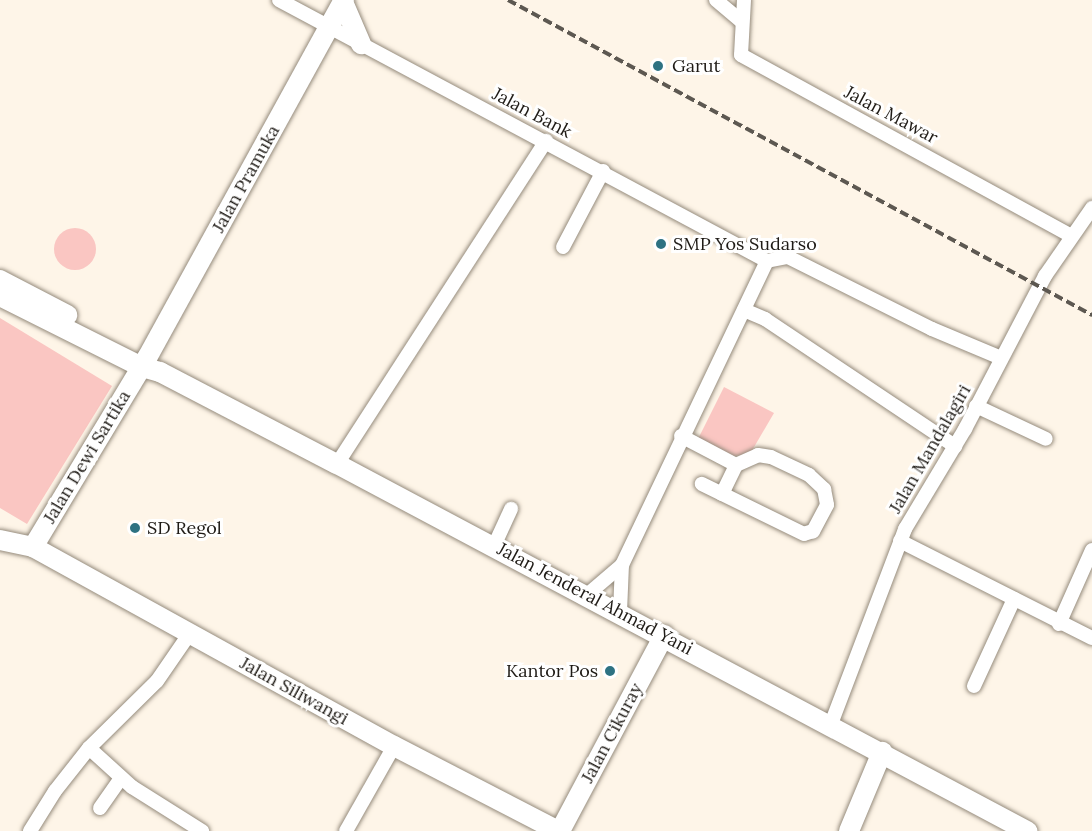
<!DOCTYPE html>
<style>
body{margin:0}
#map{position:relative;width:1092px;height:831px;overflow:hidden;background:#fef5e8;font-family:Lora,serif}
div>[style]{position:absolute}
.green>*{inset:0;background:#fac6c2}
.round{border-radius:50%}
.roads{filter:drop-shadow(0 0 2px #958b7c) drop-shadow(0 0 2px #958b7c)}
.street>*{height:14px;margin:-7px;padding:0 7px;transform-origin:7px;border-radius:7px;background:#fff}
.secondary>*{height:20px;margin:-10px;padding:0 10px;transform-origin:10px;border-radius:10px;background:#fff}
.rail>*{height:4px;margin-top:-2px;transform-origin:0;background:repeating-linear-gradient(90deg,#5d5851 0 9px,transparent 0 13.5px)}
.dots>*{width:16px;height:16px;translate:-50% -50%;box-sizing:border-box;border:3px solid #fff;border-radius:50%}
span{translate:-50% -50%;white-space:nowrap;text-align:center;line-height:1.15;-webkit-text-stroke:6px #fff;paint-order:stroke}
.poi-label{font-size:18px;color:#1f1b16}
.left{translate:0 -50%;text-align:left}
.right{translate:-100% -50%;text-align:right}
.street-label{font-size:18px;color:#1f1b16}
</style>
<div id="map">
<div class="green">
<i class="round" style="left:54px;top:228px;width:42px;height:42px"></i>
<i style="clip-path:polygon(0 318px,112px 386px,27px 524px,0 508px)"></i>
<i style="clip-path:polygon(724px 387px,774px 413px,750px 454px,734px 456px,698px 439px)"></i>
</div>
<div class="roads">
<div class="street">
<i style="left:279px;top:0;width:553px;rotate:28.14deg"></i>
<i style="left:716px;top:0;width:34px;rotate:40deg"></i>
<i style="left:744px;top:0;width:55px;rotate:93.1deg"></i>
<i style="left:741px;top:55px;width:376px;rotate:28.7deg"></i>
<i style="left:563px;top:247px;width:86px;rotate:-62.2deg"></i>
<i style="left:767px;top:261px;width:21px;rotate:-11deg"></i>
<i style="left:788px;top:257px;width:161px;rotate:26.6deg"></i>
<i style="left:932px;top:329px;width:75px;rotate:22.8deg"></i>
<i style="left:744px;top:310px;width:23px;rotate:23deg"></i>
<i style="left:765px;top:319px;width:229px;rotate:33.8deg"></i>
<i style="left:976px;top:406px;width:77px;rotate:25.2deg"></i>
<i style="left:681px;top:436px;width:62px;rotate:27.8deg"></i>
<i style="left:736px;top:465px;width:24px;rotate:-24deg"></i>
<i style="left:758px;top:455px;width:13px;rotate:9deg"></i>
<i style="left:771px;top:457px;width:42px;rotate:25.3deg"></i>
<i style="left:809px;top:475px;width:21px;rotate:43deg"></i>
<i style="left:824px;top:489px;width:16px;rotate:79deg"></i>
<i style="left:827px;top:505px;width:30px;rotate:118deg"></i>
<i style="left:813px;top:531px;width:9px;rotate:162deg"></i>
<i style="left:804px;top:534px;width:114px;rotate:-153.9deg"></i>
<i style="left:337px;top:464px;width:385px;rotate:-57.1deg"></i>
<i style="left:722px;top:494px;width:32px;rotate:-64deg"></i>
<i style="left:900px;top:541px;width:215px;rotate:26.8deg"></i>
<i style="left:494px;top:546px;width:41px;rotate:-65.3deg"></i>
<i style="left:587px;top:595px;width:46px;rotate:-40.6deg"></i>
<i style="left:622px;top:565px;width:337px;rotate:-64.5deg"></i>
<i style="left:620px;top:612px;width:47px;rotate:-87.6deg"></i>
<i style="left:1059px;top:624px;width:81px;rotate:-66deg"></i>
<i style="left:974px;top:686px;width:96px;rotate:-65.3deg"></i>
<i style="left:831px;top:724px;width:209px;rotate:-69.2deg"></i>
<i style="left:905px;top:529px;width:117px;rotate:-59deg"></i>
<i style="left:965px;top:429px;width:173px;rotate:-62.4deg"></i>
<i style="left:1045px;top:276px;width:83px;rotate:-55.3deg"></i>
<i style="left:89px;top:748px;width:58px;rotate:42.2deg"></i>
<i style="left:132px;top:787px;width:83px;rotate:32.2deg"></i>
<i style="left:100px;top:808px;width:37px;rotate:-55deg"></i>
<i style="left:30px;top:831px;width:47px;rotate:-58deg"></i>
<i style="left:55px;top:791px;width:55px;rotate:-51.7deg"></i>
<i style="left:89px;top:748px;width:95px;rotate:-44.6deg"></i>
<i style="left:157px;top:681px;width:58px;rotate:-55.5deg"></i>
<i style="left:346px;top:831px;width:98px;rotate:-60.5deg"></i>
</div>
<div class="secondary">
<i style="left:343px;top:2px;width:46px;rotate:66.8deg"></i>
<i style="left:0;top:280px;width:76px;rotate:27.6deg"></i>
<i style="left:0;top:296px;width:159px;rotate:26.6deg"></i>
<i style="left:142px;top:367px;width:19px;rotate:16deg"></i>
<i style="left:160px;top:372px;width:199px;rotate:27.5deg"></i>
<i style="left:337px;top:464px;width:782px;rotate:28.01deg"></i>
<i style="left:0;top:540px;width:34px;rotate:12deg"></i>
<i style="left:33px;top:547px;width:412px;rotate:28.9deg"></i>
<i style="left:394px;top:746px;width:185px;rotate:27.4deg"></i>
<i style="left:33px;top:547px;width:221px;rotate:-58.9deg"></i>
<i style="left:147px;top:358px;width:409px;rotate:-61.2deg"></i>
<i style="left:560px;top:831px;width:222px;rotate:-62deg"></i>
<i style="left:849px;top:831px;width:86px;rotate:-67.3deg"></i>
</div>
</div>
<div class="rail">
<i style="left:508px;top:0;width:664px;rotate:28.34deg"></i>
</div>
<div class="dots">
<i style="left:658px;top:66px;background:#2e7282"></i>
<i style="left:661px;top:244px;background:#2e7282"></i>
<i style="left:135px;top:528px;background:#2e7282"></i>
<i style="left:610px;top:671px;background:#2e7282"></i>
</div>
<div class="poi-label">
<span class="left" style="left:672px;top:66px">Garut</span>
<span class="left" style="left:673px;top:244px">SMP Yos Sudarso</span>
<span class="left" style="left:147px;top:528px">SD Regol</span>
<span class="right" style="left:598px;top:671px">Kantor Pos</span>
</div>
<div class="street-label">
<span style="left:532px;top:113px;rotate:28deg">Jalan Bank</span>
<span style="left:891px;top:115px;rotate:28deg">Jalan Mawar</span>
<span style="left:246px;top:179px;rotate:-61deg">Jalan Pramuka</span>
<span style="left:930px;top:449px;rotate:-60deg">Jalan Mandalagiri</span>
<span style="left:87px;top:457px;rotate:-59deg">Jalan Dewi Sartika</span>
<span style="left:595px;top:599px;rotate:28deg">Jalan Jenderal Ahmad Yani</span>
<span style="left:294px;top:691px;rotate:29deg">Jalan Siliwangi</span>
<span style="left:612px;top:733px;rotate:-62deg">Jalan Cikuray</span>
</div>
</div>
